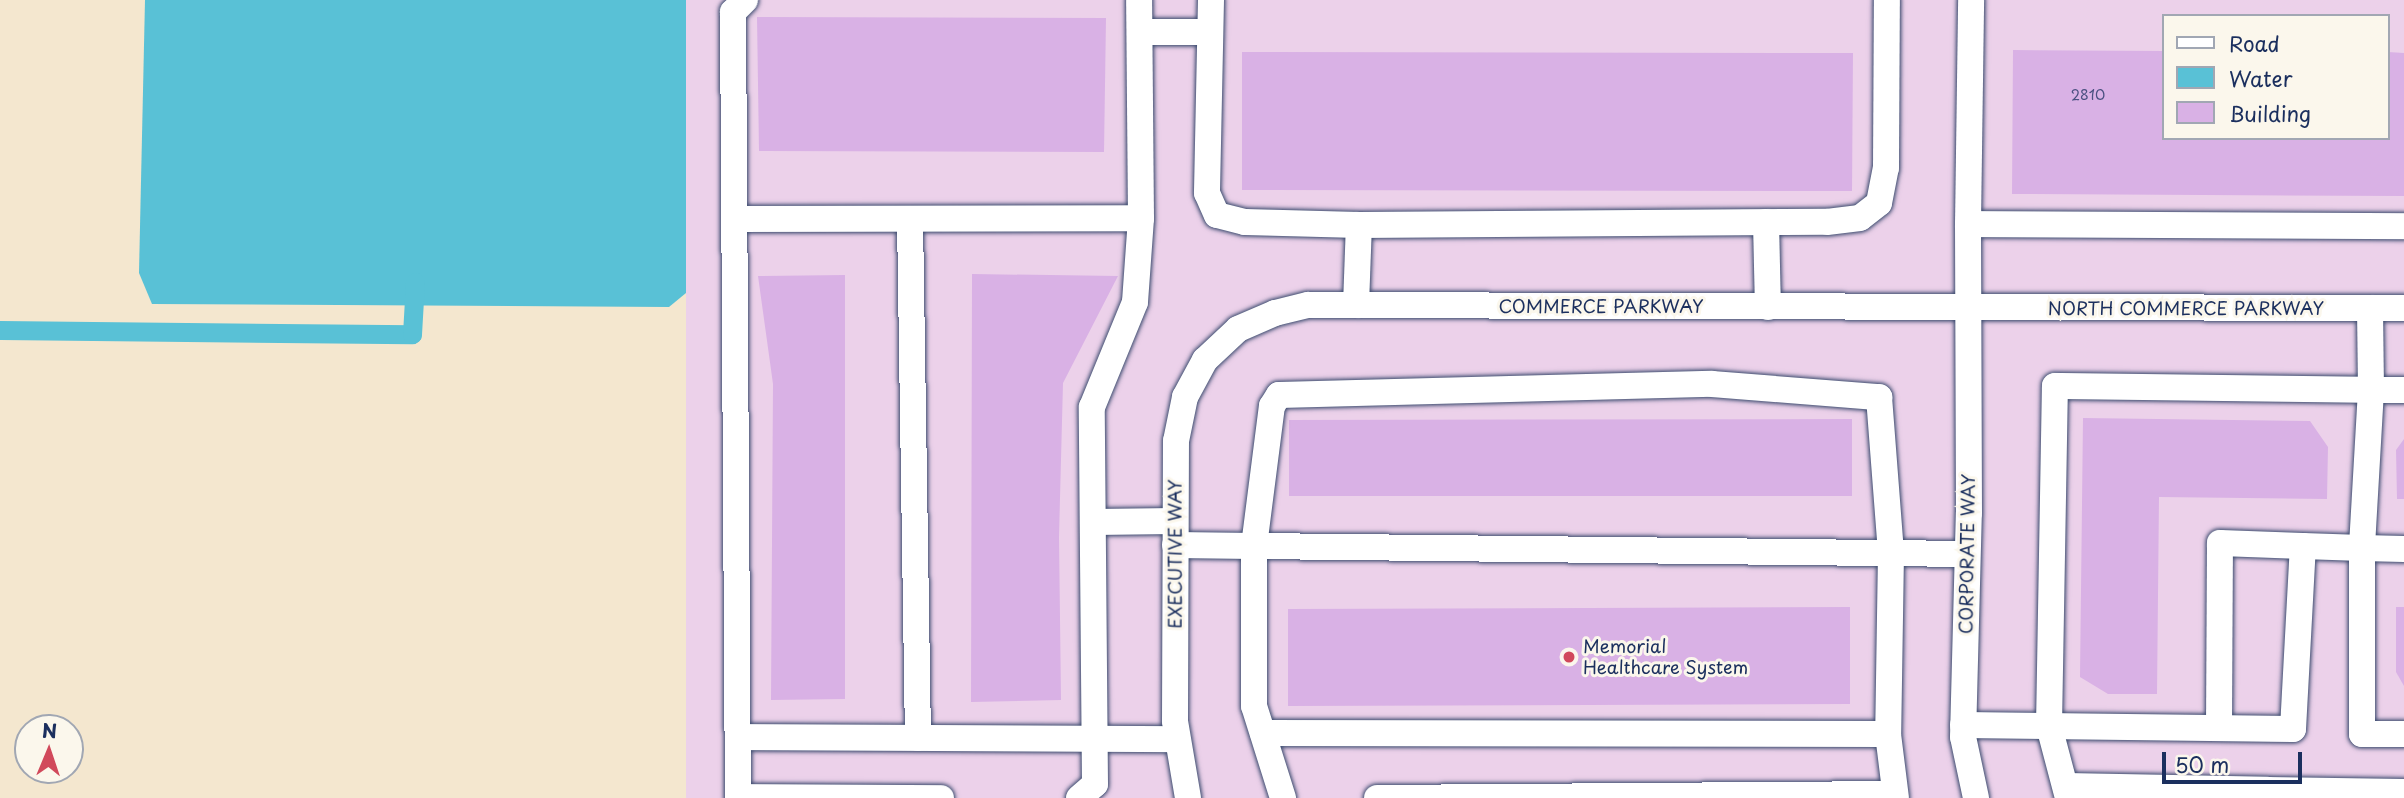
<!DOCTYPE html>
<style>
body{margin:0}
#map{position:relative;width:2404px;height:798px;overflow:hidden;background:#f4e7cf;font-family:"Playpen Sans",sans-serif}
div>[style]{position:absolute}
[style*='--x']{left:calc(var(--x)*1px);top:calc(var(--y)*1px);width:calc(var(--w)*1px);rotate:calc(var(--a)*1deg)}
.built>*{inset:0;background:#ecd1ea}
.water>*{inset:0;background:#59c1d6}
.canal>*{height:19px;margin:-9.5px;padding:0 9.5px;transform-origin:9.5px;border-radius:9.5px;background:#59c1d6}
.building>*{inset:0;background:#d9b1e5}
.roads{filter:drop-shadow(0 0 2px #3c4b6f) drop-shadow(0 0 2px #3c4b6f)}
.minor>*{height:26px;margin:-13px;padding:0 13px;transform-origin:13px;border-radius:13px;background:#fff}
.dots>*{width:19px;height:19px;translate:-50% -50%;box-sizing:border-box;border:4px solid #fbf7ec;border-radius:50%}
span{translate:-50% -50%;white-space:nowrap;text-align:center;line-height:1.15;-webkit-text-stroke:6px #fbf7ec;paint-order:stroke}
.number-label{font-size:14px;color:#4a5080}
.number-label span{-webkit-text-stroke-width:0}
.street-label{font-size:18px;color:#1b2f5e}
.poi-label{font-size:18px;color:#1b2f5e}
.left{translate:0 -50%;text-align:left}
.legend{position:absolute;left:2162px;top:14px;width:228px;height:126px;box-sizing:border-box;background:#fbf7ec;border:2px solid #a1a7b3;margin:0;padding:9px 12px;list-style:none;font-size:21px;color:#1b2f5e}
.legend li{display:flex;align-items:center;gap:14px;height:35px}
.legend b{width:35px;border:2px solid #a1a7b3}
.north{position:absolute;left:14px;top:714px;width:70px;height:70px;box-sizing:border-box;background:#fbf7ec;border:2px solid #a1a7b3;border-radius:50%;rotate:2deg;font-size:19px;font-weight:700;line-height:28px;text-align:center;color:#1b2f5e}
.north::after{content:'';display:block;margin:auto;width:24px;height:32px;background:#d1495b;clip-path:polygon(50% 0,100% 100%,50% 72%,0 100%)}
.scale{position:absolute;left:2162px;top:752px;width:140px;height:32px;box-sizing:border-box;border:4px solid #1b2f5e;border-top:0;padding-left:9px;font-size:21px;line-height:24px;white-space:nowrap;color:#1b2f5e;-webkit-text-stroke:5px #fbf7ec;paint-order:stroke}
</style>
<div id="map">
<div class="built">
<div style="clip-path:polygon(evenodd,686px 0,2404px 0,2404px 798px,686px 798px,686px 0,2164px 16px,2388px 16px,2388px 138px,2164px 138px,2164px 16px)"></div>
</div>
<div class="water">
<div style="clip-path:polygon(145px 0,686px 0,686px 293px,669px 307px,152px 304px,139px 273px)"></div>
</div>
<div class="canal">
<div style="--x:0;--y:330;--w:412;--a:0.6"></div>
<div style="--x:412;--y:334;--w:52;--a:-86.7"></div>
</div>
<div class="building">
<div style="clip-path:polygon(757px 17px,1106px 18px,1104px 152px,759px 151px)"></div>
<div style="clip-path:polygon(2013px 50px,2164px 51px,2164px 138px,2388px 138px,2388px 52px,2404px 53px,2404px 196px,2012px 194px)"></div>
<div style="clip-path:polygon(1242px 52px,1853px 53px,1852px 191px,1242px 190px)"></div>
<div style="clip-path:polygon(972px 274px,1118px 276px,1063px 383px,1059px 537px,1061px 700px,971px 702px)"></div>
<div style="clip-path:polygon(845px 275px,845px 699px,771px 700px,773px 384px,758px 276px)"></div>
<div style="clip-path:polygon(2083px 418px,2310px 421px,2328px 447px,2327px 499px,2159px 497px,2157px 694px,2108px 694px,2080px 677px)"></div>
<div style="clip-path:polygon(1852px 419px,1852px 496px,1289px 496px,1289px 420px)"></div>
<div style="clip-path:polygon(2404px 439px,2404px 499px,2397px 499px,2396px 450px)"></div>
<div style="clip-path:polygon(1850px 607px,1850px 704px,1288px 706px,1288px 609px)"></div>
<div style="clip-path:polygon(2396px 607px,2404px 607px,2404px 686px,2396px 672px)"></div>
</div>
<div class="roads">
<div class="minor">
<div style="--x:745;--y:0;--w:17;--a:135"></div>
<div style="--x:733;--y:12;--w:785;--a:89.64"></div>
<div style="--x:738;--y:797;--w:203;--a:0.3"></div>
<div style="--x:1211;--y:0;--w:193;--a:91.2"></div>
<div style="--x:1207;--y:193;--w:24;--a:66"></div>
<div style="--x:1217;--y:215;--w:29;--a:14"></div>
<div style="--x:1245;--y:222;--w:114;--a:1.5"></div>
<div style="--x:1359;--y:225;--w:468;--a:-0.4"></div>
<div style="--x:1827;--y:222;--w:33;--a:-7"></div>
<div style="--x:1860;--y:218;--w:24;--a:-38"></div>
<div style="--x:1879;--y:203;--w:36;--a:-79"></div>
<div style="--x:1886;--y:168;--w:168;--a:-89.7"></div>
<div style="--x:1140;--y:32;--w:70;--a:0"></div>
<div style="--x:734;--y:219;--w:407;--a:-0.1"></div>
<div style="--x:910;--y:219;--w:519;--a:89.12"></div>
<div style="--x:1766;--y:222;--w:85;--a:88.7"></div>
<div style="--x:1968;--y:224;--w:224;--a:-89.2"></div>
<div style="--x:1356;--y:305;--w:80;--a:-87.9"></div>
<div style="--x:2404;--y:390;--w:33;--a:180"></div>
<div style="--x:2371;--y:390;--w:158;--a:93.3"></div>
<div style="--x:2362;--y:548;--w:42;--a:1.4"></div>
<div style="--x:1094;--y:522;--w:81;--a:-0.7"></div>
<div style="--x:1175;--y:545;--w:79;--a:0.7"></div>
<div style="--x:1254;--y:546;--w:141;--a:-82.7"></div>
<div style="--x:1272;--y:406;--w:13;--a:-58"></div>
<div style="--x:1279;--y:395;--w:433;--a:-1.5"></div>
<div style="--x:1712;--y:384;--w:168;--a:4.5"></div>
<div style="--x:1879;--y:397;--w:156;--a:85.6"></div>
<div style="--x:1891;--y:553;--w:181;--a:90.9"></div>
<div style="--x:1888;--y:734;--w:64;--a:82.9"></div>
<div style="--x:1963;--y:725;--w:330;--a:0.7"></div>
<div style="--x:2293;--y:729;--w:183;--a:-86.9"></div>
<div style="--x:2303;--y:546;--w:59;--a:1.9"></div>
<div style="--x:2362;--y:548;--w:186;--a:90"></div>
<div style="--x:2362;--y:734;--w:42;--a:0"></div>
<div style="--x:2219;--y:728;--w:185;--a:-89.7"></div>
<div style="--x:2220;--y:543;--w:83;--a:2.1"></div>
<div style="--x:1263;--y:733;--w:625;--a:0.09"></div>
<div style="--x:738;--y:737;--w:439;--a:0.3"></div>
<div style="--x:2066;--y:786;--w:201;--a:1.1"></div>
<div style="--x:1079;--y:798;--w:21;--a:-41"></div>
<div style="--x:1095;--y:784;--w:377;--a:-90.5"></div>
<div style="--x:1092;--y:407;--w:113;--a:-67.7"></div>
<div style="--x:1135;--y:302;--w:84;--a:-85.9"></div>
<div style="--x:1141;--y:218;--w:218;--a:-90.5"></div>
<div style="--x:1188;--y:798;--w:78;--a:-99.6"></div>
<div style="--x:1175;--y:721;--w:280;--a:-89.8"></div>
<div style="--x:1176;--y:441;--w:45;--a:-78.4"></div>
<div style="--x:1185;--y:397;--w:42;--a:-61.6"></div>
<div style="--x:1205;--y:360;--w:45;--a:-43.2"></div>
<div style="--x:1238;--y:329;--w:40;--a:-23.4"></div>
<div style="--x:1275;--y:313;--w:34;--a:-14"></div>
<div style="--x:1308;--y:305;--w:1096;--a:0.16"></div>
<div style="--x:1283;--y:798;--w:96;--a:-107.5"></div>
<div style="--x:1254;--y:706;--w:160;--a:-90"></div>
<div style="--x:1254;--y:546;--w:713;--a:0.64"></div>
<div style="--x:1377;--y:798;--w:518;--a:-0.44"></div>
<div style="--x:1976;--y:798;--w:62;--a:-102"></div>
<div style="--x:1963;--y:737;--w:224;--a:-88.5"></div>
<div style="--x:1969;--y:513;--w:289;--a:-90.2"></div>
<div style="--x:1968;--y:224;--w:436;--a:0.3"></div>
<div style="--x:2068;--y:798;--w:74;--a:-104.8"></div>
<div style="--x:2049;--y:726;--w:340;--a:-89"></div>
<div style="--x:2055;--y:386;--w:316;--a:0.7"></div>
<div style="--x:2371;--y:390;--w:82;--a:-90.7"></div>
<div style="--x:2266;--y:798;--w:8;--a:-83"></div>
<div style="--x:2267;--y:790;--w:137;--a:0.8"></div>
</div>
</div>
<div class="dots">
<div style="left:1569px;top:657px;background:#d1495b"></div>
</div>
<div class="number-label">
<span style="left:2088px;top:95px">2810</span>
</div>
<div class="street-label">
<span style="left:1601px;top:306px">COMMERCE PARKWAY</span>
<span style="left:2186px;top:308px">NORTH COMMERCE PARKWAY</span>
<span style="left:1175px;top:554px;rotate:-90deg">EXECUTIVE WAY</span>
<span style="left:1967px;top:554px;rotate:-89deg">CORPORATE WAY</span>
</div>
<div class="poi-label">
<span class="left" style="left:1583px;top:657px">Memorial<br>Healthcare System</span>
</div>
<ul class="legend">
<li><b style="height:9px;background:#fff"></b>Road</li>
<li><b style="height:19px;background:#59c1d6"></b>Water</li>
<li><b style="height:19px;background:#d9b1e5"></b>Building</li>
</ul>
<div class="north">N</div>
<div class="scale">50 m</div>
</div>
